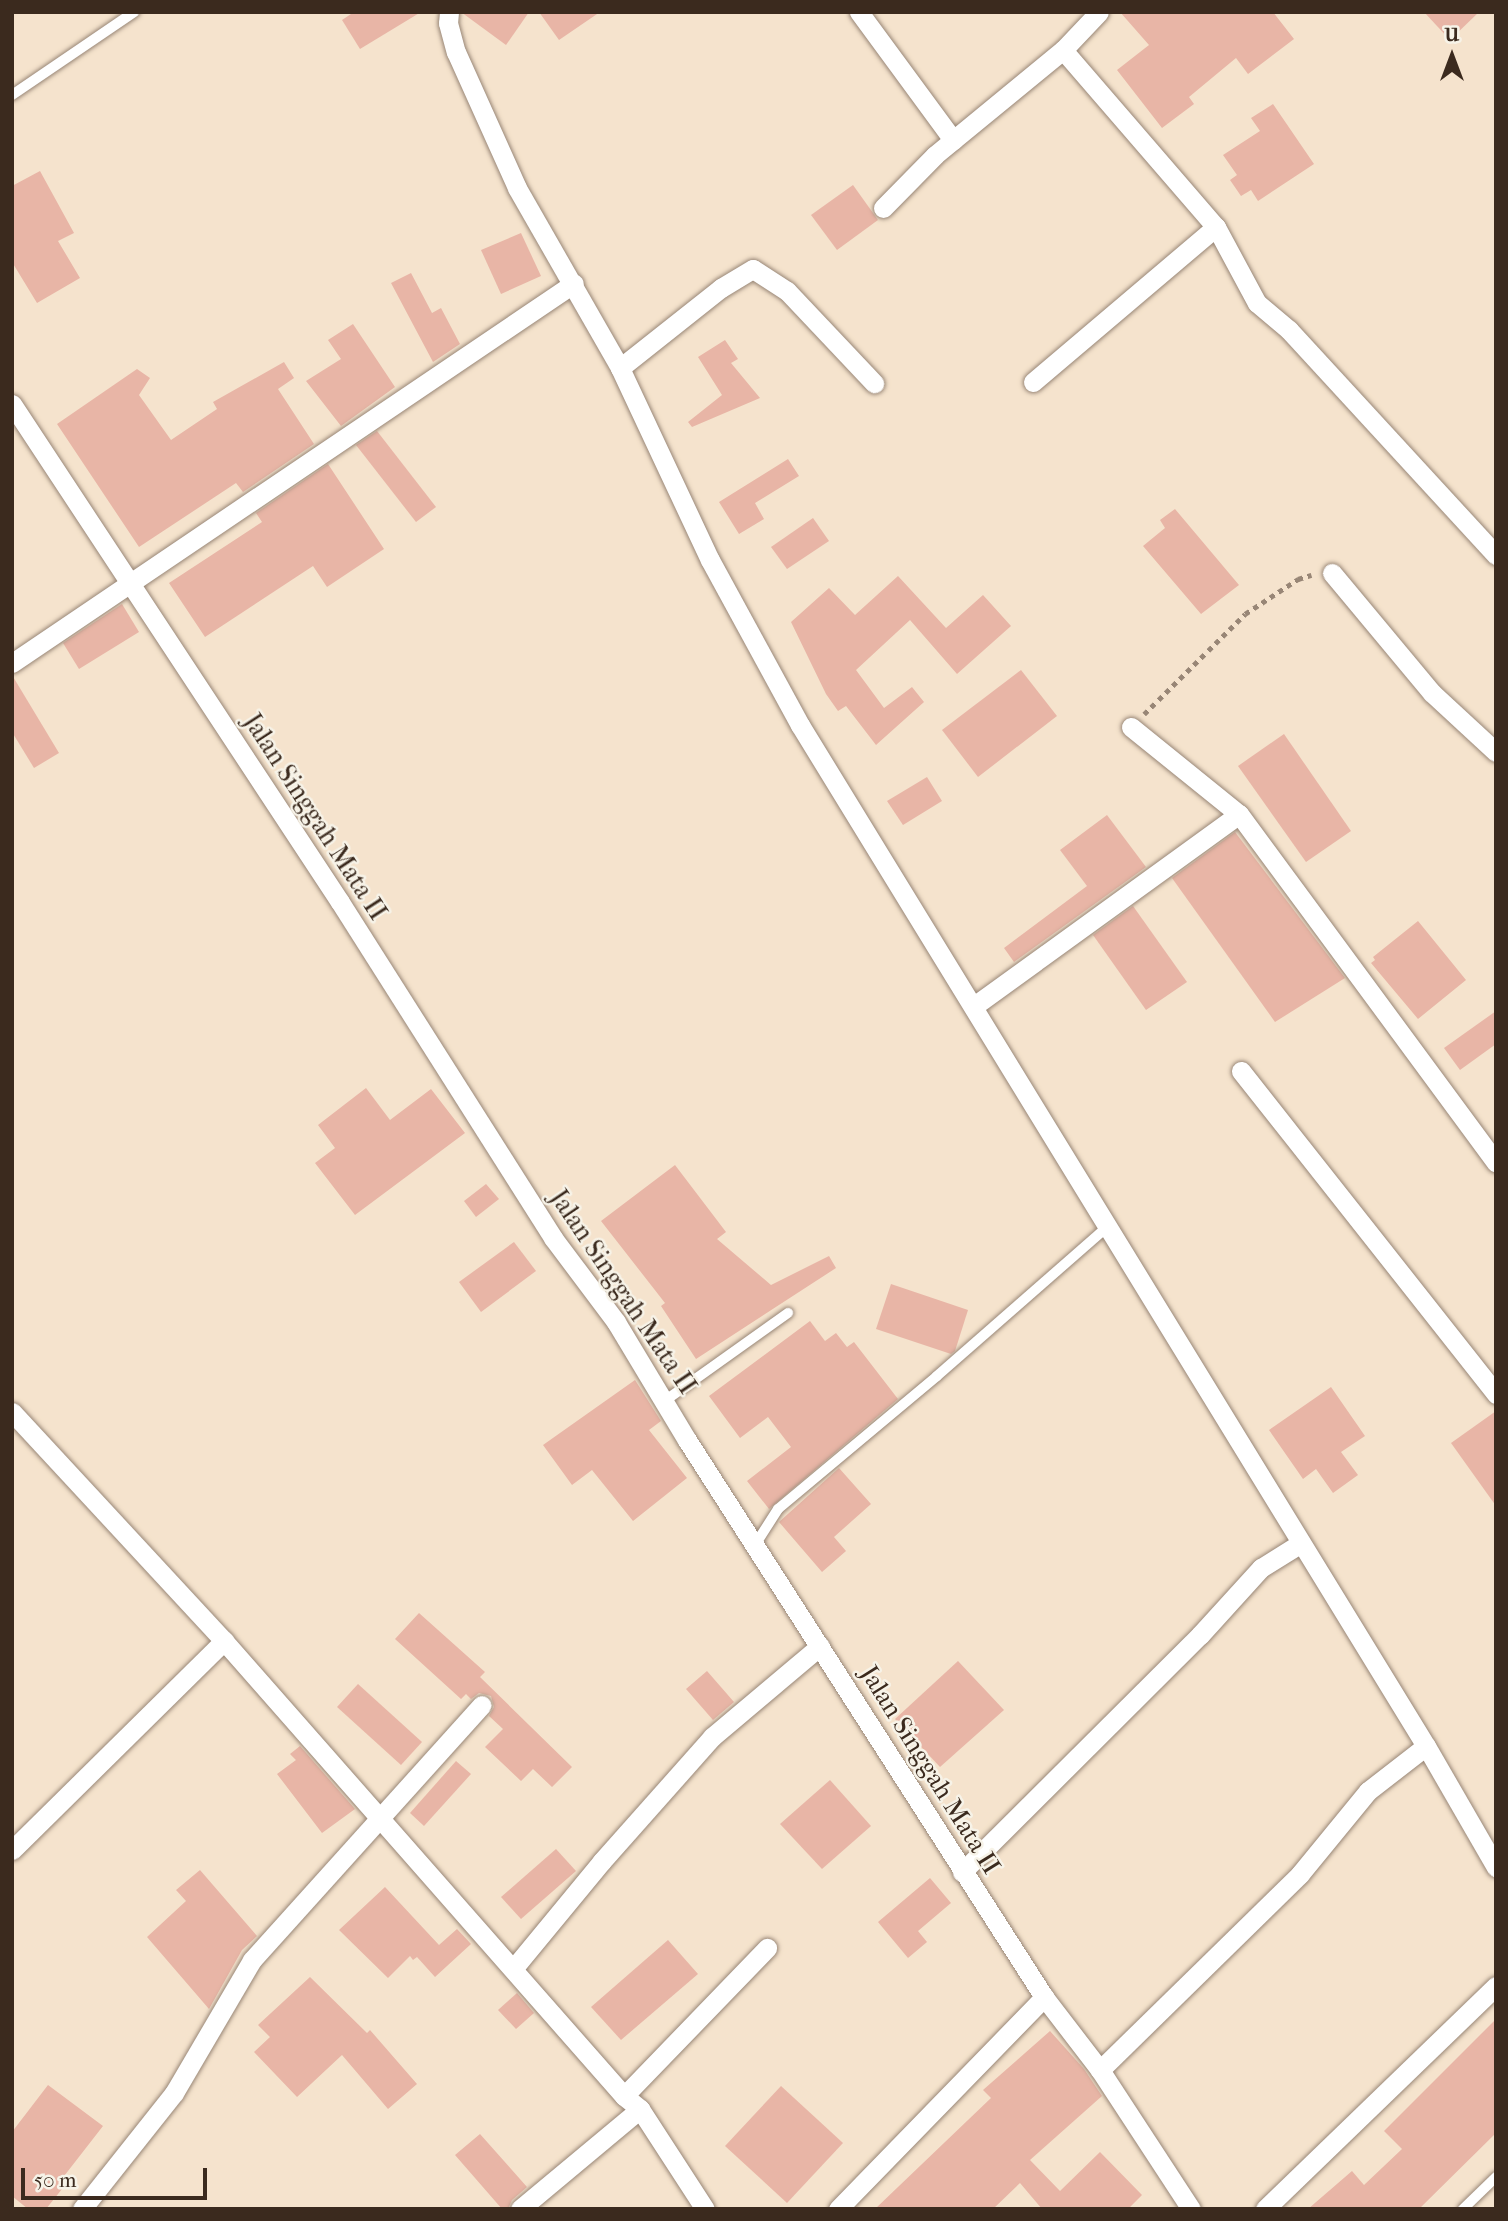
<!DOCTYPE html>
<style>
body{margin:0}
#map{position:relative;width:1508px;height:2221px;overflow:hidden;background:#f5e3cd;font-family:"IM FELL French Canon",serif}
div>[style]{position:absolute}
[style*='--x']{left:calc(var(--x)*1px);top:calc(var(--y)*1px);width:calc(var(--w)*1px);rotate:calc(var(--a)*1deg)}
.building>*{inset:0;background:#e8b5a6}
.path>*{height:4.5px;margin-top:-2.25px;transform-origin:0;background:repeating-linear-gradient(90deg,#988676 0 5px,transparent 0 10px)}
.roads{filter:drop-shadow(0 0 2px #988676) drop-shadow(0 0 2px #988676)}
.lane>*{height:10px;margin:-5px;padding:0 5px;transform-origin:5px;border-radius:5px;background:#fff}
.street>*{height:19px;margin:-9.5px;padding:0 9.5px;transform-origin:9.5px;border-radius:9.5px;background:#fff}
span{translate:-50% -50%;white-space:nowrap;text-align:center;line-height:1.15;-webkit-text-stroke:5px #f7f3e8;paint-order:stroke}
.street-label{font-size:26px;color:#3b2a1e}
.frame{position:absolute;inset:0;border:14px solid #3b2a1e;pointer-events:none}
.north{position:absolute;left:1417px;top:21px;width:70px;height:70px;-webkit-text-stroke:5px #f7f3e8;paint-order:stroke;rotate:0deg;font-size:19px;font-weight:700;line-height:28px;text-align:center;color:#3b2a1e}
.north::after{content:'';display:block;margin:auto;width:24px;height:32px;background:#3b2a1e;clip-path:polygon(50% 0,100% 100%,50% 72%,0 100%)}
.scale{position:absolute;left:21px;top:2168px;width:186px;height:32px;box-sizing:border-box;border:4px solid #3b2a1e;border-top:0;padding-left:9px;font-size:21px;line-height:24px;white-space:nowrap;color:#3b2a1e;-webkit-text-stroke:5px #f7f3e8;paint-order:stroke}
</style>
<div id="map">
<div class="building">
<div style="clip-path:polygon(354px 12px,421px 12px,360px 49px,342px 20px)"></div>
<div style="clip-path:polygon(461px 12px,529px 12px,506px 45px)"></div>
<div style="clip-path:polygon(539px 12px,600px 12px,559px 40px)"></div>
<div style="clip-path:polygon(1120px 12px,1273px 12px,1294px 39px,1248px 74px,1236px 58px,1189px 97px,1194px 104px,1162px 128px,1117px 70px,1149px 45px)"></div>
<div style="clip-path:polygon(1424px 12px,1479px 12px,1450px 40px)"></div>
<div style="clip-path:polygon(1273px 104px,1314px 164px,1258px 201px,1251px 190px,1241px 196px,1230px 180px,1237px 175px,1223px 155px,1260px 131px,1251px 118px)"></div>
<div style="clip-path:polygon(40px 171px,74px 233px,58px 241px,80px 278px,37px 303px,12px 262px,12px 186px)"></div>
<div style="clip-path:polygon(853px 185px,878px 220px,837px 250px,811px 215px)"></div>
<div style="clip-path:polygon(521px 233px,541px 276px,501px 294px,481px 250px)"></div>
<div style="clip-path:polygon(411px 273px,432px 313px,441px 308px,460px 344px,433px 362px,391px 283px)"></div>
<div style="clip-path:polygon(353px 324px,395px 387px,341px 426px,306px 381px,341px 359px,328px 340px)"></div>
<div style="clip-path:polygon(725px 340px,738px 359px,731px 363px,760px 398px,692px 427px,688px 422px,722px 395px,698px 357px)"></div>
<div style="clip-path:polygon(284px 362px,294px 378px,278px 389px,314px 444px,243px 492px,236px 483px,139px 547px,57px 424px,137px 369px,150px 378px,139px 395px,171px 440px,217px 409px,213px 402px)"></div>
<div style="clip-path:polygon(377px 431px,436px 507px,416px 522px,356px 445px)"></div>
<div style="clip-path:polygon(788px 459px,799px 476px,755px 503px,764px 519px,739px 534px,719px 502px)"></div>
<div style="clip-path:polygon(328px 464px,384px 549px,327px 587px,313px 566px,205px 637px,169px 583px,262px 522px,256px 513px)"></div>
<div style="clip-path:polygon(1175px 509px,1239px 585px,1201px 614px,1143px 546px,1165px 528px,1160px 520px)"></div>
<div style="clip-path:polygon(813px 518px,829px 541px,787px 569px,771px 547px)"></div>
<div style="clip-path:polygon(898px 576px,946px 628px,983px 595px,1011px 626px,957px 674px,910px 620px,856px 670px,884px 708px,912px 687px,924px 702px,876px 745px,846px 706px,838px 711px,826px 694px,791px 622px,829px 588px,855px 615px)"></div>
<div style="clip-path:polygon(122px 604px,139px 632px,79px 669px,63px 643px)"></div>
<div style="clip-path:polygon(1021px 670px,1057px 716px,978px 777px,942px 730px)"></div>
<div style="clip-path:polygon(12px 675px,59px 753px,34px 768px,12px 732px)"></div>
<div style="clip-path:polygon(1284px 734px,1351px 831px,1306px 862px,1238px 766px)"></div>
<div style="clip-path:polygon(927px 777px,942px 801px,903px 825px,887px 801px)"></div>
<div style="clip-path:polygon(1107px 815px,1146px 867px,1014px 962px,1004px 948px,1087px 886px,1060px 850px)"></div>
<div style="clip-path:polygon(1235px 832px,1345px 978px,1275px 1022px,1172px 878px)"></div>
<div style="clip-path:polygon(1133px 906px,1187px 982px,1146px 1010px,1093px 935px)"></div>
<div style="clip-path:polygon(1418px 921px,1466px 980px,1418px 1019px,1371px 963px,1375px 960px,1373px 957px)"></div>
<div style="clip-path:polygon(1496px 1011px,1496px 1044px,1460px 1070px,1444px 1048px)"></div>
<div style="clip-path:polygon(366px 1088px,390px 1120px,431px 1089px,465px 1133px,355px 1215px,315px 1163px,335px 1148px,318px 1125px)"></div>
<div style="clip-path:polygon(675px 1165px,726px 1232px,717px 1239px,771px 1285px,829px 1256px,836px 1268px,696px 1359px,661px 1306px,665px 1303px,601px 1221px)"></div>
<div style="clip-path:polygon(486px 1184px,499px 1199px,476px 1217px,464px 1201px)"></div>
<div style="clip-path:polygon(514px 1242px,536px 1271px,481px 1312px,459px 1282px)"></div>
<div style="clip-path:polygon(891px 1284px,968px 1310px,955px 1351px,951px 1354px,876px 1329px)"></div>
<div style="clip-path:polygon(810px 1321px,825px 1341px,836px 1333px,847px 1347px,854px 1342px,898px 1399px,769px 1509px,747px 1481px,791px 1447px,768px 1417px,740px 1438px,709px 1396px)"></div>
<div style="clip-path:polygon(635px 1380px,661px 1421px,649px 1430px,687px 1478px,633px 1521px,592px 1470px,572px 1485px,543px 1445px)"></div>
<div style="clip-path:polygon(1331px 1387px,1365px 1436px,1341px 1452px,1358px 1475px,1333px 1493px,1316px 1469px,1303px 1479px,1269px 1430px)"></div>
<div style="clip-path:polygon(1496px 1411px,1496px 1506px,1451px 1443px)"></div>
<div style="clip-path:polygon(839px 1468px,871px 1504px,834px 1537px,846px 1551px,822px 1572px,779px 1522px)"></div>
<div style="clip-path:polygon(419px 1613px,485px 1672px,480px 1677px,572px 1767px,552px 1787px,533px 1769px,521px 1781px,485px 1747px,503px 1729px,489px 1716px,494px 1707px,491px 1696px,479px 1693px,471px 1699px,466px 1694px,461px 1699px,395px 1639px)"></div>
<div style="clip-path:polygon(958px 1661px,1004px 1710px,940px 1767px,895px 1719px)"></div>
<div style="clip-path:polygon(707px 1671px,734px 1702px,713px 1720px,686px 1689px)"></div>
<div style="clip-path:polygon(358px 1684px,422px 1742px,401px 1765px,337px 1707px)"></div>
<div style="clip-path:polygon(300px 1746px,355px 1809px,322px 1833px,277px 1774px,296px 1760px,290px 1754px)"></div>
<div style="clip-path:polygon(456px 1761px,471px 1774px,424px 1826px,410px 1813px)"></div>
<div style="clip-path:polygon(830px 1780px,871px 1826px,822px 1869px,780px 1824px)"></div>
<div style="clip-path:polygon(556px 1849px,576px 1871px,521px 1919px,501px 1897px)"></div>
<div style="clip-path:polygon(200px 1870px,257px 1936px,242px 1950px,209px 2009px,147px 1937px,186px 1901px,176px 1890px)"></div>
<div style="clip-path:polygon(930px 1878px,951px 1903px,918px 1931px,927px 1942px,908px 1958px,878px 1922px)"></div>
<div style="clip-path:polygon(385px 1887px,439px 1945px,457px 1929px,471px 1944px,435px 1977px,417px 1957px,413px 1960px,410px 1956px,388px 1978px,339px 1930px)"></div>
<div style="clip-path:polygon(668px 1940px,698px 1974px,621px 2040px,591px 2007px)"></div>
<div style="clip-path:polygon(310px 1977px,367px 2033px,370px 2030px,417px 2084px,388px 2109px,342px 2055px,297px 2097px,254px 2052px,270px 2037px,258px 2025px)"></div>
<div style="clip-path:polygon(517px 1993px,534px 2013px,516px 2029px,498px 2010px)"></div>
<div style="clip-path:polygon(1496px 2019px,1496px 2133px,1419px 2209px,1308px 2209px,1352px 2171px,1364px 2185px,1402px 2149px,1384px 2131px)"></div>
<div style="clip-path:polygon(1050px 2031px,1084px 2069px,1102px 2096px,1030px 2160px,1060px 2191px,1100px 2152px,1142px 2195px,1128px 2209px,1042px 2209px,1020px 2183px,993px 2209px,875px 2209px,991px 2098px,983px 2090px)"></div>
<div style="clip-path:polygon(48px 2085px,103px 2126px,61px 2180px,66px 2184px,46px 2209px,28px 2209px,12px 2196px,12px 2132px)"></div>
<div style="clip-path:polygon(781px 2086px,843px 2143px,787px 2203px,725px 2146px)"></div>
<div style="clip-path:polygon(480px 2134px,527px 2187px,512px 2200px,508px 2209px,502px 2209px,455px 2155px)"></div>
</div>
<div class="path">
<div style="--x:1144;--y:714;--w:142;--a:-44.7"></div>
<div style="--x:1245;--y:614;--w:64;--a:-33.4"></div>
<div style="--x:1298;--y:579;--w:14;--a:-17"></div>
</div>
<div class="roads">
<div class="lane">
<div style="--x:12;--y:95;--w:148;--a:-34.2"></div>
<div style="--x:666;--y:1400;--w:150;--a:-35.5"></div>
<div style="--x:755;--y:1545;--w:43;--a:-57.4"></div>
<div style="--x:778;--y:1509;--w:207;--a:-39.9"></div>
<div style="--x:937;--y:1376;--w:226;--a:-41.2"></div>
<div style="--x:1463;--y:2209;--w:46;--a:-44.1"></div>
</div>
<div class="street">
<div style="--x:449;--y:12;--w:11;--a:95"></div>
<div style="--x:448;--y:23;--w:30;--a:75"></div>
<div style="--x:456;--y:52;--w:149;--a:65.8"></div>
<div style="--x:517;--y:188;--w:207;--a:60.2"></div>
<div style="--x:620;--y:368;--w:212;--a:64.9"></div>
<div style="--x:710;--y:560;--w:188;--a:61.4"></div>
<div style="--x:800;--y:725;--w:1198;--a:58.49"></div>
<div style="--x:1426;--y:1746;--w:140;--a:60"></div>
<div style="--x:859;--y:12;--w:159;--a:53.7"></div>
<div style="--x:1063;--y:50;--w:234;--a:49.2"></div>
<div style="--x:1216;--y:227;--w:86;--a:61.7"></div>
<div style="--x:1257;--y:303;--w:42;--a:40.2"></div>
<div style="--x:1289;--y:330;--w:306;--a:47.4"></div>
<div style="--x:883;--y:208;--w:74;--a:-45.5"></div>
<div style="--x:935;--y:155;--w:166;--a:-39.4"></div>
<div style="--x:1063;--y:50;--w:52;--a:-46.5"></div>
<div style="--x:620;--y:368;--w:129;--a:-38.4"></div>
<div style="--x:721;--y:288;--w:37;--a:-31"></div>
<div style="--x:753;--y:269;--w:40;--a:32.9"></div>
<div style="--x:787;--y:291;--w:127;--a:46.6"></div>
<div style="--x:1033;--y:382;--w:240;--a:-40.3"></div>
<div style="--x:12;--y:404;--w:596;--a:56.63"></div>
<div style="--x:340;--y:902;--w:398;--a:57.6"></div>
<div style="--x:553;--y:1238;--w:105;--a:53.1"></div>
<div style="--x:616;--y:1322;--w:138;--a:59"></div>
<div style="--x:687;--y:1440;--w:662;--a:57.34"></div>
<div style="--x:1044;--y:1997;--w:92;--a:52.5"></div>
<div style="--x:1100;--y:2070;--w:166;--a:56.8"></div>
<div style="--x:1332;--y:573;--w:156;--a:50.2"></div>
<div style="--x:1432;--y:693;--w:87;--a:42.7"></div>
<div style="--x:12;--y:663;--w:678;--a:-34.06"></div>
<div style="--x:1131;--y:727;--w:139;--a:38.9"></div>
<div style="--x:1239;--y:814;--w:433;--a:53.6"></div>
<div style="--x:974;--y:1006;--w:327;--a:-35.9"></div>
<div style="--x:1241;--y:1071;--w:412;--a:51.7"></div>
<div style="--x:12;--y:1412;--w:312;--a:47.2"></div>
<div style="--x:224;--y:1641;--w:606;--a:48.68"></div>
<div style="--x:624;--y:2096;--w:21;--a:39"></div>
<div style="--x:640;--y:2109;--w:119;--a:57"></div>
<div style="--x:12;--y:1850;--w:298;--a:-44.6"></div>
<div style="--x:962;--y:1872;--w:336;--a:-44.9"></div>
<div style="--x:1200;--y:1635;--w:91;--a:-47.7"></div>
<div style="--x:1261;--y:1568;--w:47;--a:-32"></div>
<div style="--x:513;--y:1969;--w:140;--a:-50.5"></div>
<div style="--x:602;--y:1861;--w:166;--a:-48.4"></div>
<div style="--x:712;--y:1737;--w:141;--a:-40.1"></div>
<div style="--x:1100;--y:2070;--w:280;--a:-44.4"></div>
<div style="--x:1300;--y:1874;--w:107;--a:-50.7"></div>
<div style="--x:1368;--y:1791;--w:73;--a:-37.8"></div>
<div style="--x:624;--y:2096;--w:206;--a:-46"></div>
<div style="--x:82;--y:2209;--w:148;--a:-51.6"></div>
<div style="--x:174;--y:2093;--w:154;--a:-59.6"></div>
<div style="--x:252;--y:1960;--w:343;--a:-48"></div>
<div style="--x:520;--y:2209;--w:156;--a:-39.8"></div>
<div style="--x:838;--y:2209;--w:296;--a:-45.8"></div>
<div style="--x:1265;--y:2209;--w:321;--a:-44"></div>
</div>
</div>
<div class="street-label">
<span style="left:315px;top:817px;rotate:57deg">Jalan Singgah Mata II</span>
<span style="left:623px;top:1292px;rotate:56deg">Jalan Singgah Mata II</span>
<span style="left:930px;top:1770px;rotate:58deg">Jalan Singgah Mata II</span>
</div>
<div class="frame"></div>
<div class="north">U</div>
<div class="scale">50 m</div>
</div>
